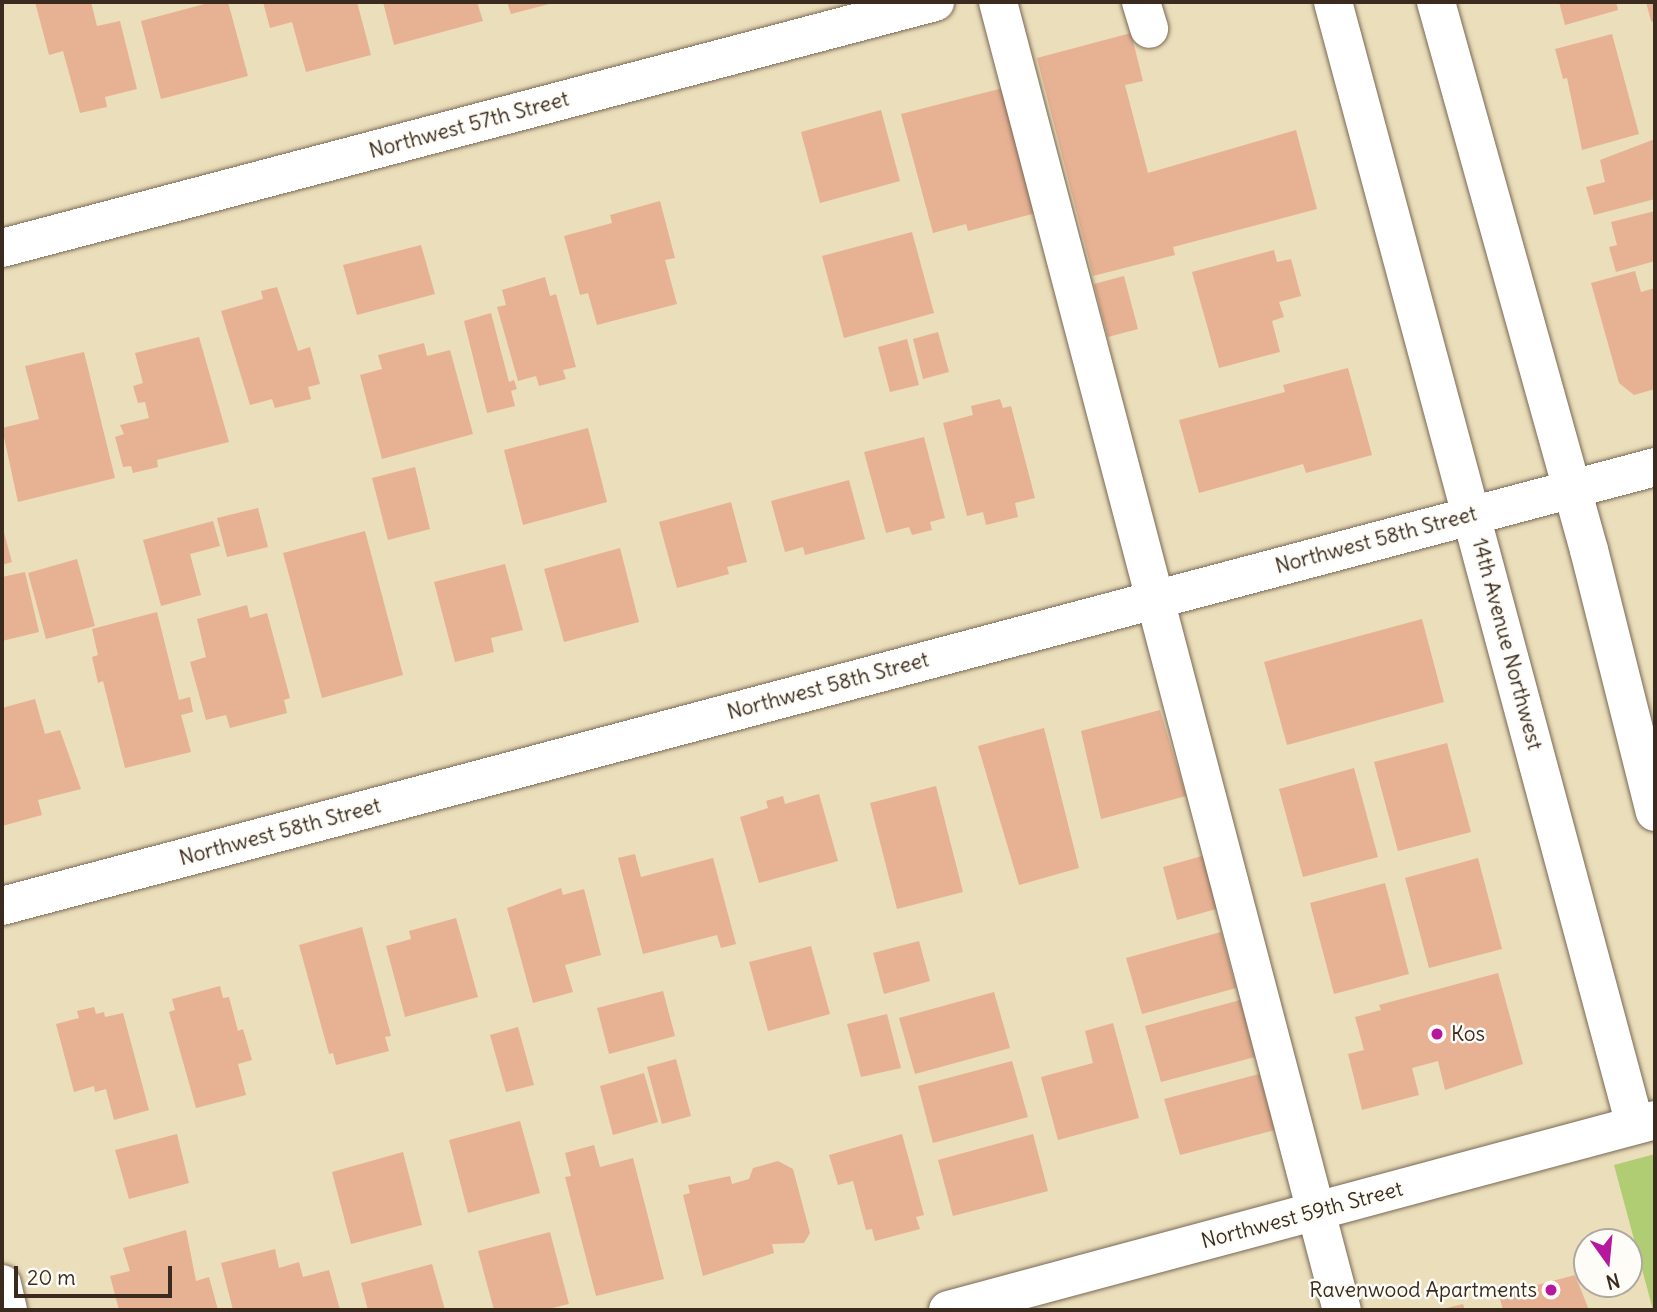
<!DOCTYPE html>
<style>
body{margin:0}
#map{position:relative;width:1657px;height:1312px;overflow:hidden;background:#ebdebb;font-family:Delius,sans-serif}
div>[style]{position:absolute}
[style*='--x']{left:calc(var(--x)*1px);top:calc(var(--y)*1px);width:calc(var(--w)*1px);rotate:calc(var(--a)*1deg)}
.green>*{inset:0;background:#b0cd74}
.building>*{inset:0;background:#e7b193}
.roads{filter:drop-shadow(0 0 2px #796955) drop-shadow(0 0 2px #796955)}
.minor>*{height:38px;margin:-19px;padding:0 19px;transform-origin:19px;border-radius:19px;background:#fff}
.dots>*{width:19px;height:19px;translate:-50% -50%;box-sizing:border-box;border:4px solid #fdfcf7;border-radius:50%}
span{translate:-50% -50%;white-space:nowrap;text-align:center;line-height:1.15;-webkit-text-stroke:5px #fdfcf7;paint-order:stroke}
.street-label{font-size:21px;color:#3b2a1e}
.poi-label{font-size:21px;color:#3b2a1e}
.left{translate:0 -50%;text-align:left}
.right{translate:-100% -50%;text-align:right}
.frame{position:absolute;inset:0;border:4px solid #3b2a1e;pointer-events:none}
.north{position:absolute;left:1573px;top:1228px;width:70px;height:70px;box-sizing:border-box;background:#fdfcf7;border:2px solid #afa8a0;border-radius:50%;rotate:165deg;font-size:19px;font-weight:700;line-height:28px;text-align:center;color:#3b2a1e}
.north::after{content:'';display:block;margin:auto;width:24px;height:32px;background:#b5179e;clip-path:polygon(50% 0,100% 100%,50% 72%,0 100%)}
.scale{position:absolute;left:14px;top:1266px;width:158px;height:32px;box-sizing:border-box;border:4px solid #3b2a1e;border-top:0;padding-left:9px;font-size:21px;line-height:24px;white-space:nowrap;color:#3b2a1e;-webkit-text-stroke:5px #fdfcf7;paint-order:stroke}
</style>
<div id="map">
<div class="green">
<div style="clip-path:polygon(1655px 1154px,1655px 1310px,1653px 1310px,1614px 1165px)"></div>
</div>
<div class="building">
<div style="clip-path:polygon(35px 2px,91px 2px,97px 26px,120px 21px,137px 89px,105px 97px,107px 107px,80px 113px,63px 51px,49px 55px)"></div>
<div style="clip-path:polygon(212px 2px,228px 2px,248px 76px,161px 99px,141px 21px)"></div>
<div style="clip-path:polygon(263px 2px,357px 2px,371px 55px,306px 72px,292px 22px,270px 28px)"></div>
<div style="clip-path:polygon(383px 2px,477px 2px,483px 21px,394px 45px)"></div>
<div style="clip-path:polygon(507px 2px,553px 2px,553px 3px,511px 14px)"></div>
<div style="clip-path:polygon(1559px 2px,1616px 2px,1618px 10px,1565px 25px)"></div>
<div style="clip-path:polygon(1646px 2px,1655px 2px,1655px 23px,1651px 21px)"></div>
<div style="clip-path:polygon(1131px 33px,1143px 81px,1125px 85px,1148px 173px,1296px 130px,1317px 209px,1173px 247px,1175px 255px,1093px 276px,1037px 58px)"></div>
<div style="clip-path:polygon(1612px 34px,1639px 134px,1582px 150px,1567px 78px,1563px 79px,1555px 49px)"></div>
<div style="clip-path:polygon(1007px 87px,1040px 212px,968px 231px,966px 224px,933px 233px,901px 114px)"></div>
<div style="clip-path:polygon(881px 110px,900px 181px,820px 203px,801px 132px)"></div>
<div style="clip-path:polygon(1655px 139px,1655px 199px,1594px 215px,1586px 187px,1605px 182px,1600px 160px)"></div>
<div style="clip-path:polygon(660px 201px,675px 258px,665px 260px,677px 304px,597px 325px,588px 293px,580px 295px,564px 236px,612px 223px,610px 215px)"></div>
<div style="clip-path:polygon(1655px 211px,1655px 261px,1616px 272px,1609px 247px,1617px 245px,1611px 222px)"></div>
<div style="clip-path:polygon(912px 232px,934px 313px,844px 338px,822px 256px)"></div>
<div style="clip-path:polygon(421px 245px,435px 294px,357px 315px,343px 265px)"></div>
<div style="clip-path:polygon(1274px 250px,1277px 262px,1291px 259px,1301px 296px,1279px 302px,1284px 317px,1272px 321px,1280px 352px,1219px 368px,1192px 272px)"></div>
<div style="clip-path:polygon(1635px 271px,1641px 292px,1655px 288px,1655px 389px,1634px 395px,1619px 383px,1591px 283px)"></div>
<div style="clip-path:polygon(1124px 276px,1138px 329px,1108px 337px,1094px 284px)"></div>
<div style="clip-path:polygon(545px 277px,550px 296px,556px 294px,576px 367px,563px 370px,566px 379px,539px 386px,536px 376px,518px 381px,497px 307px,506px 305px,502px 290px)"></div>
<div style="clip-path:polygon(277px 287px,298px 351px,310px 347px,320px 384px,308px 387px,311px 399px,275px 408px,272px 399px,250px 405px,221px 311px,263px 299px,261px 291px)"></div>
<div style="clip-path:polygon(491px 313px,509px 382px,514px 380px,517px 389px,511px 391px,515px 406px,487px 413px,464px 321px)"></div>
<div style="clip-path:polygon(938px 332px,949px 372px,923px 379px,913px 339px)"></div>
<div style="clip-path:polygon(199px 337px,229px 442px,157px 460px,158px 467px,133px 473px,131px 466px,123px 467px,115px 437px,124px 434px,120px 425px,149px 418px,145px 402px,138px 403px,133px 386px,143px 383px,135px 353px)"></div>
<div style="clip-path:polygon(907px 339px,919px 385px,890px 392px,878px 347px)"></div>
<div style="clip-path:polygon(424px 343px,427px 356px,450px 350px,473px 434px,382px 459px,360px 375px,382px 369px,378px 355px)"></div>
<div style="clip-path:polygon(84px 352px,115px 478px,18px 502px,2px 428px,39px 419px,25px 366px)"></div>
<div style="clip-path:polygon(1348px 368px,1372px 455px,1306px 473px,1303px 464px,1199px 493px,1179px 420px,1285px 392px,1283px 385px)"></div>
<div style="clip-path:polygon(1000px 399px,1003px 408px,1011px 406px,1035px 498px,1015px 503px,1018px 517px,986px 525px,983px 512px,967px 516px,943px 423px,973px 415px,971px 406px)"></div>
<div style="clip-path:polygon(588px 428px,607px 502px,523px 525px,504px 450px)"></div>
<div style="clip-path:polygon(924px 437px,945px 518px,930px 522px,932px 530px,912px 535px,909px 527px,886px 533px,864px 452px)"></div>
<div style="clip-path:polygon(415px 467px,430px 529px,388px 540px,372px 478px)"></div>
<div style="clip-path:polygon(849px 480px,865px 539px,805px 555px,803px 547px,785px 552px,771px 501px)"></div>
<div style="clip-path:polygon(731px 502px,747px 562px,727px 567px,729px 574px,677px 588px,659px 522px)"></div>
<div style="clip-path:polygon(258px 508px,268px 547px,227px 557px,217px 518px)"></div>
<div style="clip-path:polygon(213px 521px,220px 546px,190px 554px,201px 595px,161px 606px,143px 540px)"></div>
<div style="clip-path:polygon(2px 525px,12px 562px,2px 565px)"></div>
<div style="clip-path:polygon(365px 531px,403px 675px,322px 698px,283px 553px)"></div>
<div style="clip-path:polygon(620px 548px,639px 622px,564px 642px,544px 569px)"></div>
<div style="clip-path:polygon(77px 559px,95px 626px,46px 639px,28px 573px)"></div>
<div style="clip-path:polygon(505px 564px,523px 630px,491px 638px,494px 652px,455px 662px,434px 582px)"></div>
<div style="clip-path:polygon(25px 572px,39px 632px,2px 641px,2px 577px)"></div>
<div style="clip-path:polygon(247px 605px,250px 618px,267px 613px,290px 698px,284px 700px,287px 713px,230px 728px,226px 715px,206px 720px,190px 662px,206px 657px,197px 619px)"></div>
<div style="clip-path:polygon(157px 612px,179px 700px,190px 697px,193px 712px,181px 715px,191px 752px,125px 768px,103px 681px,98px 683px,92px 657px,98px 655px,92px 629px)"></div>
<div style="clip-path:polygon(1422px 619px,1444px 702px,1287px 745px,1264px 662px)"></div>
<div style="clip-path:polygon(35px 699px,45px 734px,60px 730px,81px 789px,38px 800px,42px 815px,2px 826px,2px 708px)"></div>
<div style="clip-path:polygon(1160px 710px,1186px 796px,1101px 819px,1081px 731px)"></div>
<div style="clip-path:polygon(1044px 728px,1079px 868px,1019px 885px,978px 746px)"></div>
<div style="clip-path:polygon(1447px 743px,1471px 832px,1398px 851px,1374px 762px)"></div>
<div style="clip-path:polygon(1354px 768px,1378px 857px,1303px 877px,1279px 789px)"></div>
<div style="clip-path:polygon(936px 786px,963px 892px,897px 909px,870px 803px)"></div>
<div style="clip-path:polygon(819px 794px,838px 861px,759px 883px,740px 817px,768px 808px,766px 801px,783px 796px,785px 804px)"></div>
<div style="clip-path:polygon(1213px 853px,1227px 906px,1177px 920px,1163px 867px)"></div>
<div style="clip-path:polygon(635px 854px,641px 877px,713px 858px,736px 944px,721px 948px,717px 935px,643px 954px,618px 858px)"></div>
<div style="clip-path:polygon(1478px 858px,1502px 949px,1429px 968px,1405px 878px)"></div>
<div style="clip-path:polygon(1385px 883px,1409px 974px,1334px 994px,1310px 903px)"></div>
<div style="clip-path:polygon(561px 888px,563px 895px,584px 889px,601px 955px,565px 965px,573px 992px,533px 1003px,507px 908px)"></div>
<div style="clip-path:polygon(456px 918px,478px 997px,405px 1017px,386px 946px,411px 939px,409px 931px)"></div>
<div style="clip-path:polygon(362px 927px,391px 1036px,385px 1037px,389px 1051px,336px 1065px,333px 1053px,329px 1054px,299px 945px)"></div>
<div style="clip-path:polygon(1221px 932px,1236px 988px,1142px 1014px,1126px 958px)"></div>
<div style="clip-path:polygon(919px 941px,930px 981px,884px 994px,873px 953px)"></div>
<div style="clip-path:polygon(811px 946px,830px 1014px,768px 1031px,749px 962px)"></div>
<div style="clip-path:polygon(1498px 973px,1523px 1064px,1445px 1090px,1438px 1061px,1412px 1068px,1419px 1095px,1362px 1110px,1348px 1054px,1364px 1050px,1355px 1017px,1381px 1010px,1379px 1005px)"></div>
<div style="clip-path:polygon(220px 986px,223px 998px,229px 997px,238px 1031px,243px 1029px,252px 1060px,238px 1064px,246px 1095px,196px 1108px,169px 1012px,175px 1010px,172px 999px)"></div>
<div style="clip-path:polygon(663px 991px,675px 1036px,609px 1054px,597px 1008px)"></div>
<div style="clip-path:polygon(994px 992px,1010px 1048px,915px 1074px,899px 1018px)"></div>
<div style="clip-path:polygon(1240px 1000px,1255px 1057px,1161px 1082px,1145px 1026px)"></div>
<div style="clip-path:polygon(94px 1007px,96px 1014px,104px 1012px,105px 1017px,123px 1013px,149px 1110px,114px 1120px,106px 1089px,95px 1092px,94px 1086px,74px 1092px,56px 1024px,79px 1018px,77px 1011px)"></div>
<div style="clip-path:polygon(887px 1014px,901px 1068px,861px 1077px,847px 1024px)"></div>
<div style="clip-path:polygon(1113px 1023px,1139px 1118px,1058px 1140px,1041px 1077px,1093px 1063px,1085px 1031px)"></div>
<div style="clip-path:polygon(518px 1027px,534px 1085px,506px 1092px,490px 1035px)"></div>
<div style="clip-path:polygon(676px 1059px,691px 1116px,662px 1124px,647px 1067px)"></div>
<div style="clip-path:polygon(1012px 1061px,1028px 1117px,933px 1143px,918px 1086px)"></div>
<div style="clip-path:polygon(644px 1073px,658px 1122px,613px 1135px,600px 1086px)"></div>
<div style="clip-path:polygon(1259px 1074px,1275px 1130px,1180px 1155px,1164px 1099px)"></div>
<div style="clip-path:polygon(520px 1121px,540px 1193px,468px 1213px,449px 1140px)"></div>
<div style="clip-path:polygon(177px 1134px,189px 1183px,129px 1199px,115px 1150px)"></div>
<div style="clip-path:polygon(902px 1134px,924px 1215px,916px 1217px,920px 1229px,875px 1241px,872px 1229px,866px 1230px,853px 1181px,838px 1185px,829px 1155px)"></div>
<div style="clip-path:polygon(1033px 1134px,1048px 1191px,953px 1216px,938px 1160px)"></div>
<div style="clip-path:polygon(594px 1145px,600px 1167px,633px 1158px,664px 1279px,596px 1296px,565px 1177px,571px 1176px,565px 1153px)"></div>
<div style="clip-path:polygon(403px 1152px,422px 1225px,351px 1244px,332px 1172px)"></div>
<div style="clip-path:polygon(778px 1161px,793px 1169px,810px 1233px,804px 1243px,772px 1244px,774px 1253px,703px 1276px,683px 1195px,690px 1193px,688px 1185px,730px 1176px,732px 1184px,749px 1179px,753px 1168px)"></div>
<div style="clip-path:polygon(186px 1230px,196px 1281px,209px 1277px,218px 1310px,119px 1310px,110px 1276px,130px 1271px,123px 1248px)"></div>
<div style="clip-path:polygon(550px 1232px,569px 1304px,544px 1310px,494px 1310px,478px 1251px)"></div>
<div style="clip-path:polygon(275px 1249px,279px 1268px,299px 1262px,303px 1277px,329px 1270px,340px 1310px,233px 1310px,221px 1263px)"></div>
<div style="clip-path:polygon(432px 1264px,445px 1310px,368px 1310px,361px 1283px)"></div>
<div style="clip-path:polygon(1575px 1275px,1589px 1310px,1503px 1310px,1499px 1295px)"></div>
<div style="clip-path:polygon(1463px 1304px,1465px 1310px,1443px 1310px,1443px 1309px)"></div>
</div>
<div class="roads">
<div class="minor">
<div style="--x:998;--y:2;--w:1352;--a:75.27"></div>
<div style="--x:1141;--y:2;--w:28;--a:73"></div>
<div style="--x:1333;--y:2;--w:1163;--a:74.95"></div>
<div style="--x:1436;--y:2;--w:569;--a:74.4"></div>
<div style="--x:1589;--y:550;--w:270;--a:75.9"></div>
<div style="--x:2;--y:248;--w:965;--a:-14.77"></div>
<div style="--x:2;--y:906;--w:1710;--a:-14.87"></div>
<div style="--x:2;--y:1284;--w:27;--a:77"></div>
<div style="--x:948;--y:1310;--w:732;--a:-15.04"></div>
</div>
</div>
<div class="dots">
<div style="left:1437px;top:1034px;background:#b5179e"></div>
<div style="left:1551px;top:1290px;background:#b5179e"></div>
</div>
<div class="street-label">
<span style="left:469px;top:125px;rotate:-15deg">Northwest 57th Street</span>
<span style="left:1376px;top:540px;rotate:-15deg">Northwest 58th Street</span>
<span style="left:1507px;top:644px;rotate:75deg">14th Avenue Northwest</span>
<span style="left:828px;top:686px;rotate:-15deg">Northwest 58th Street</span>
<span style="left:280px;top:832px;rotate:-15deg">Northwest 58th Street</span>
<span style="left:1302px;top:1215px;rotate:-15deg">Northwest 59th Street</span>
</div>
<div class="poi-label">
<span class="left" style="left:1451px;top:1034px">Kos</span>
<span class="right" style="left:1537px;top:1290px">Ravenwood Apartments</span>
</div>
<div class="frame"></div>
<div class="north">N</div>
<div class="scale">20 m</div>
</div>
